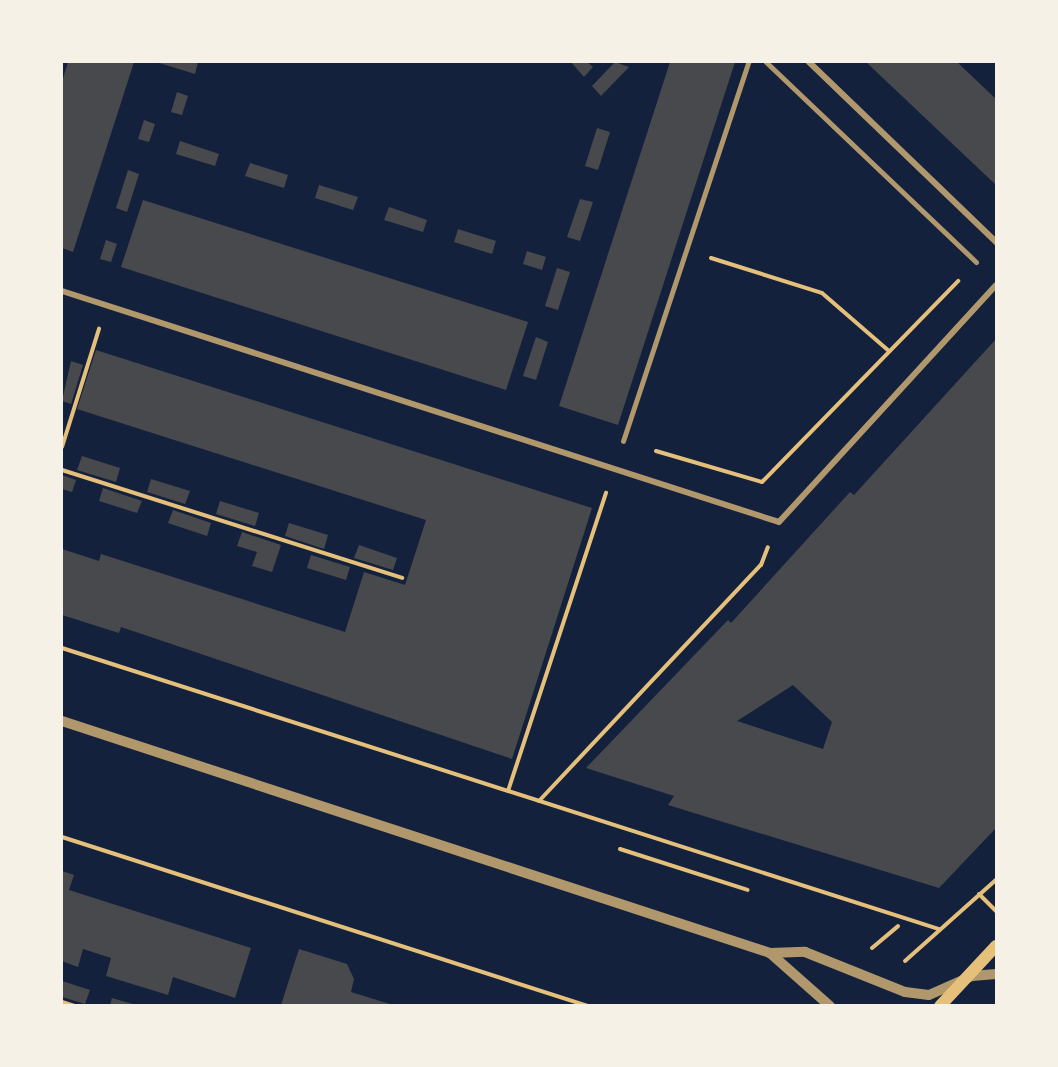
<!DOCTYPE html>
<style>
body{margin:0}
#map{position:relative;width:1058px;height:1067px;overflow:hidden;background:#14213d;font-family:Rubik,sans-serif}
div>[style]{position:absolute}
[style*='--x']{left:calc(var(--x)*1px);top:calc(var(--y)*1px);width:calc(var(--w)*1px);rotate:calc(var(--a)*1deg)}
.building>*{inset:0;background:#48494c}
.path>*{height:4px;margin:-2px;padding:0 2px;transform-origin:2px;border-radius:2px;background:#e5c07b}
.pedestrian>*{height:5px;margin:-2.5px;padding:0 2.5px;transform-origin:2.5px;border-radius:2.5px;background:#b1986c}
.minor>*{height:6px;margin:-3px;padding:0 3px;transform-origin:3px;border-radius:3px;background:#b1986c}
.tertiary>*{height:10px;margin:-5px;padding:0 5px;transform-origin:5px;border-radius:5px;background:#b1986c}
.secondary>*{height:12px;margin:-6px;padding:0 6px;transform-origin:6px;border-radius:6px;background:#e5c07b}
span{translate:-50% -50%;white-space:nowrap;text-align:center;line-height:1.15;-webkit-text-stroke:4.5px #f6f1e7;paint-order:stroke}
.frame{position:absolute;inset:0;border:63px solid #f6f1e7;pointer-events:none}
</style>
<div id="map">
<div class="building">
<div style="clip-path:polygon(68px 62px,134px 62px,73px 252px,62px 248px,62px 82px)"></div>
<div style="clip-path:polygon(156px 62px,198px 62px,195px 74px)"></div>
<div style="clip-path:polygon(571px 62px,587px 62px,593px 67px,584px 77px)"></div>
<div style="clip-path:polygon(615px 62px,629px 67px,601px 96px,592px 86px)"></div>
<div style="clip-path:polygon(670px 62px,735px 62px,618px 425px,559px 406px)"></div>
<div style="clip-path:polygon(866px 62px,957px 62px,996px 99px,996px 185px)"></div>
<div style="clip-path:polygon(177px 92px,188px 96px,182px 115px,171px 112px)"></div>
<div style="clip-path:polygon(144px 120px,155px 124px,149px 142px,138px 139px)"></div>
<div style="clip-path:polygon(597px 128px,610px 132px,598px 170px,585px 166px)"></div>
<div style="clip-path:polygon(180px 141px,219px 154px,215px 166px,176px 154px)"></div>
<div style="clip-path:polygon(250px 163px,288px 175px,284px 188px,245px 176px)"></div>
<div style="clip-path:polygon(128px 170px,139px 174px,127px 212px,116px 208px)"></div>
<div style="clip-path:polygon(319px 185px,358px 197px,353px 210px,315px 198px)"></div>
<div style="clip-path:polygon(580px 199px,593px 202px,580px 241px,567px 237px)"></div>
<div style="clip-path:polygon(143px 200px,528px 322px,506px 390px,121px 267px)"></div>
<div style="clip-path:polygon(389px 207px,427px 220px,423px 232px,384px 220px)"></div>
<div style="clip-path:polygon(458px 229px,496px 241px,492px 254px,454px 242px)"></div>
<div style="clip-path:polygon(106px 240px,117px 244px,111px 262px,100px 259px)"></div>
<div style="clip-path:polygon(527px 251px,546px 257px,542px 270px,523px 264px)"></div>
<div style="clip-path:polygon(557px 268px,570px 272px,558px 310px,545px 306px)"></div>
<div style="clip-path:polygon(536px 337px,548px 342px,536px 380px,523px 376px)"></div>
<div style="clip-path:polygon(evenodd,996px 339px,996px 828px,939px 888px,668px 805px,674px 796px,586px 768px,728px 620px,731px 623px,850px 492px,854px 495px,996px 339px,793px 685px,832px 722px,823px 749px,737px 721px,793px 685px)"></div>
<div style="clip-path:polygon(96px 350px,592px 508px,512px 759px,121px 627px,119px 633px,62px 615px,62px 549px,99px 561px,101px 554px,345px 632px,364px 572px,405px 585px,426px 520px,77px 409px)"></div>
<div style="clip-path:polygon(71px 361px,83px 365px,71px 404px,62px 401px)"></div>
<div style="clip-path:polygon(82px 456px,120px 468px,116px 482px,77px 470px)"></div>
<div style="clip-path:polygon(62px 475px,76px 480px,72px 492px,62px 489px)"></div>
<div style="clip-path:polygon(151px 479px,190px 491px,185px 504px,147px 492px)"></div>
<div style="clip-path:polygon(103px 488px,142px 501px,137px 513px,99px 501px)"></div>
<div style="clip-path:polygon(220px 501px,259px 513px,255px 526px,216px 514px)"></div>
<div style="clip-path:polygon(173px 510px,211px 523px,207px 536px,168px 523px)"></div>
<div style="clip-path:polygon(289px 523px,328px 535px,324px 549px,285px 536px)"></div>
<div style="clip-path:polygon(242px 532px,281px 545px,272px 572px,252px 566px,257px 552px,237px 546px)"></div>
<div style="clip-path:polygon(359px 545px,397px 558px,393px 570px,354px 558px)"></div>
<div style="clip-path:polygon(311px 555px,350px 567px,346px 580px,307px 568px)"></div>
<div style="clip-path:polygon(62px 871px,74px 875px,69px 890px,251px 948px,235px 998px,173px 977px,168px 995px,106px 976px,111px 958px,83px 949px,78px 967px,62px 961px)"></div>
<div style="clip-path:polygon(299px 949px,347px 964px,354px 979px,351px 992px,393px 1005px,281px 1005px)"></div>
<div style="clip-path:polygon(62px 981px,90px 990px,85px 1004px,62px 997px)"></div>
<div style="clip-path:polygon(112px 998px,136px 1005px,110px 1005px)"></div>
</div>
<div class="path">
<div style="--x:711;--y:258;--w:116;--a:17.5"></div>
<div style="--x:822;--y:293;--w:89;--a:40.9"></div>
<div style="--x:62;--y:447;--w:124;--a:-72.6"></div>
<div style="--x:656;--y:451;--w:110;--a:16.3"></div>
<div style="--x:762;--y:482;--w:281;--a:-45.7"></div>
<div style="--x:62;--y:470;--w:357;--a:17.6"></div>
<div style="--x:62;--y:648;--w:921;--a:17.77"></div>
<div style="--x:508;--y:791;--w:314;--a:-71.8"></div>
<div style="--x:539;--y:801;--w:324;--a:-46.8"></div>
<div style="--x:761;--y:565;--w:19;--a:-69"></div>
<div style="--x:62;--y:837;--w:552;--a:17.81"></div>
<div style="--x:620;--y:849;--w:134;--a:17.8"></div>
<div style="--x:979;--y:894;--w:24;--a:45"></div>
<div style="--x:872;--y:948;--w:34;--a:-40"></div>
<div style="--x:905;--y:961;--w:122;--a:-41.7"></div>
<div style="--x:62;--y:1002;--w:13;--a:18"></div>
</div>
<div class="pedestrian">
<div style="--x:766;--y:62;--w:290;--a:43.6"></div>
<div style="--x:623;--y:441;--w:399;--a:-71.7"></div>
</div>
<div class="minor">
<div style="--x:809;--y:62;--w:260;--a:43.9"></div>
<div style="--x:62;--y:291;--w:753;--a:17.86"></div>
<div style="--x:779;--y:522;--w:321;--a:-47.5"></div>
</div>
<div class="tertiary">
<div style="--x:62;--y:721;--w:745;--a:18.14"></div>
<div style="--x:770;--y:953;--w:35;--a:-2"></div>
<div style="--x:805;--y:952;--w:108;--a:21.8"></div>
<div style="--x:905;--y:992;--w:24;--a:7"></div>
<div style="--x:929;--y:995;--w:47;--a:-23.8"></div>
<div style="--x:972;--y:976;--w:24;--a:-5"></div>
<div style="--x:770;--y:953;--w:80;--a:41.5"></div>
</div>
<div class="secondary">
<div style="--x:940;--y:1006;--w:82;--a:-47"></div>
</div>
<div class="frame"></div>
</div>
